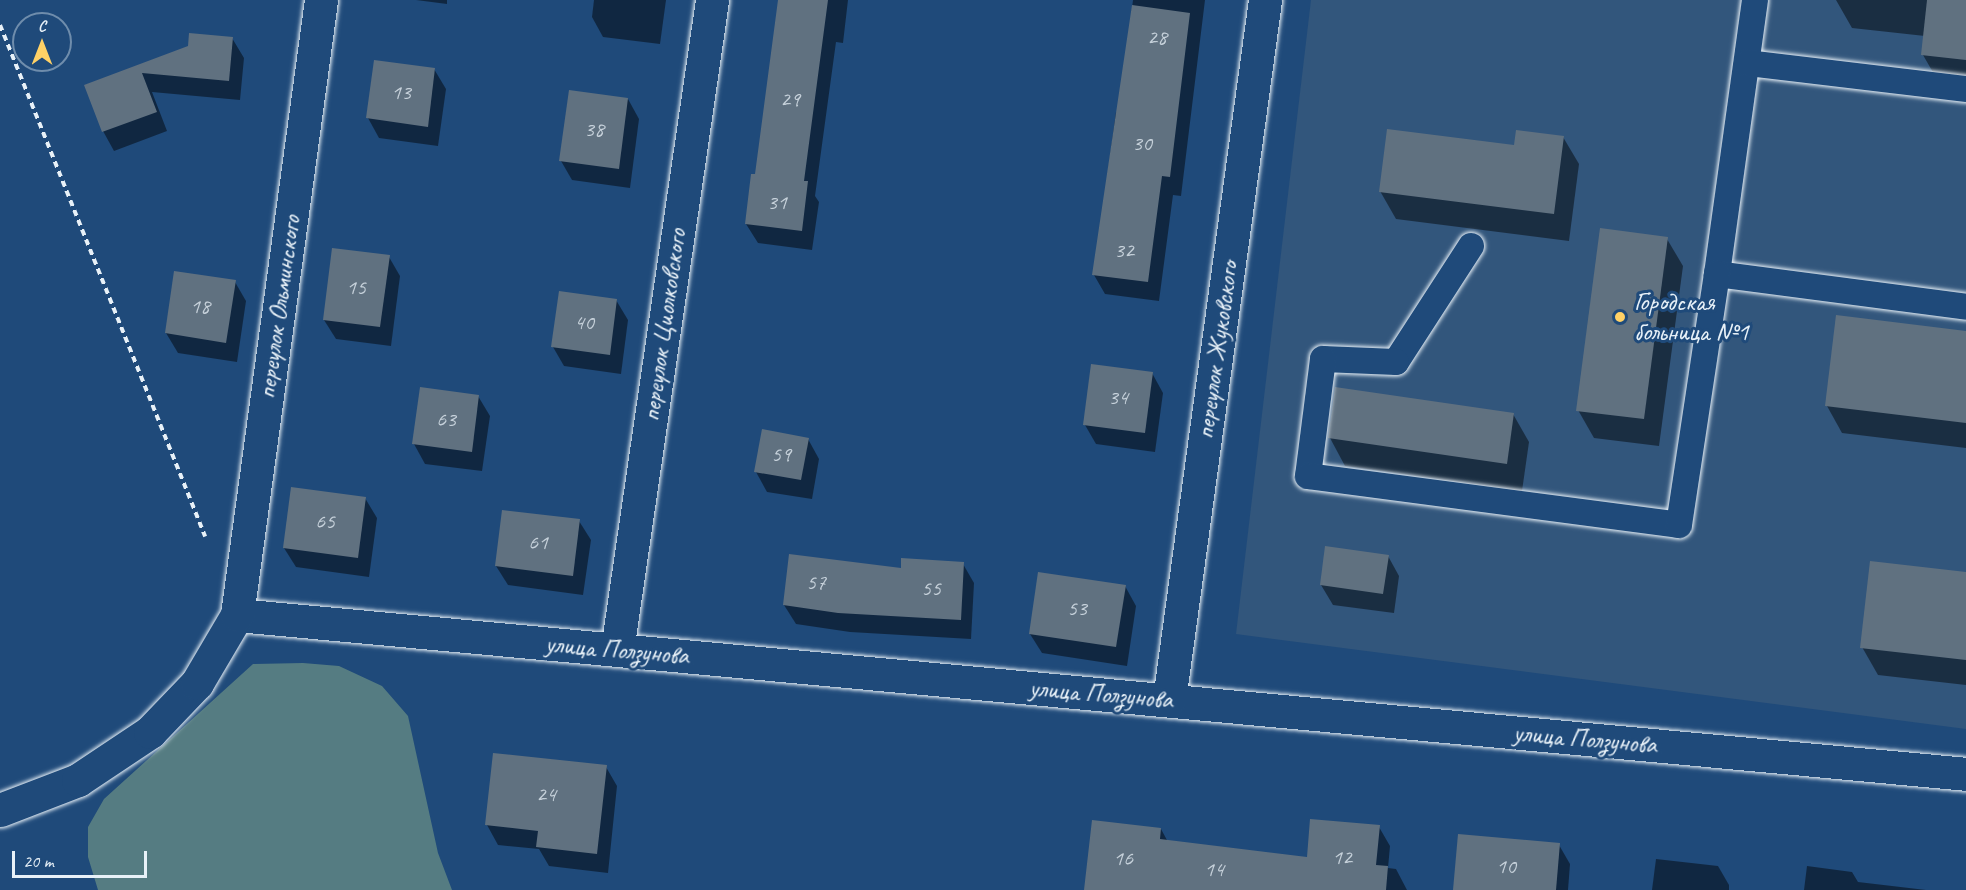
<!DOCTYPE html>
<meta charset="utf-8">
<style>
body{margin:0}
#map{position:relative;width:1966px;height:890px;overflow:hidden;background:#1f4a7a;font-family:Caveat,sans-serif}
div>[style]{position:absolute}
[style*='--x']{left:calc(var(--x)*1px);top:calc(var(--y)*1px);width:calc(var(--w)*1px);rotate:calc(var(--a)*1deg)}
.built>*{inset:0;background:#32567c}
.green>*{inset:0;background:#557c82}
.shadow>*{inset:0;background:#0007}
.building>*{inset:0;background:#607180}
.path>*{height:4px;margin-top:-2px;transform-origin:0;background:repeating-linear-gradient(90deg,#e8f1f8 0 6px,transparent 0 10.5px)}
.roads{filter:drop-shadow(0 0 2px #e8f1f8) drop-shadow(0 0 2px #e8f1f8)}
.service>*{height:26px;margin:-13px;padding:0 13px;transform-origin:13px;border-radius:13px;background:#1f4a7a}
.minor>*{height:33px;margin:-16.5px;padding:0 16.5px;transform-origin:16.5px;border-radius:16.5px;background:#1f4a7a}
.dots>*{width:16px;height:16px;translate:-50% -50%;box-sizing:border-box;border:3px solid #1f4a7a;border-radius:50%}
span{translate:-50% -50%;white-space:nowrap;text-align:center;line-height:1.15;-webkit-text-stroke:6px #1f4a7a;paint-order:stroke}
.number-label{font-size:22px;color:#c6d1da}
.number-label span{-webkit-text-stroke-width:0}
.poi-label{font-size:26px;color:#e8f1f8}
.left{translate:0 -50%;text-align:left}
.street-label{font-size:26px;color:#e8f1f8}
.north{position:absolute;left:12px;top:12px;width:60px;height:60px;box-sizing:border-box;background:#1f4a7a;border:2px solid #6f8dac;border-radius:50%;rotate:0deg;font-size:16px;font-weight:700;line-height:24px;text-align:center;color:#e8f1f8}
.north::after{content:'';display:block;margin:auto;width:21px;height:27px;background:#ffd166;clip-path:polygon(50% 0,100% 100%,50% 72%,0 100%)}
.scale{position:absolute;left:12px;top:851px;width:135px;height:27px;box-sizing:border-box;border:3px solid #e8f1f8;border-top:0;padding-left:8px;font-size:18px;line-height:21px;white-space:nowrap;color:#e8f1f8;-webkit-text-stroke:4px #1f4a7a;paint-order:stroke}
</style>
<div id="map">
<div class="built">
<div style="clip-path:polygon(1311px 0,1966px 0,1966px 729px,1236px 634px)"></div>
</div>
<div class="green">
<div style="clip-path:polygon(303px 663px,339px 666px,382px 686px,408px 716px,438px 853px,452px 890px,98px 890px,88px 857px,88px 827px,104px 799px,253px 664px)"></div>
</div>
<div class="shadow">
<div style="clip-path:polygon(416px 0,447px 0,447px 4px)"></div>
<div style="clip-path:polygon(594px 0,666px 0,660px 44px,603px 37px,592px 17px)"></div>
<div style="clip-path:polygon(779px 0,848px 0,843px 43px,836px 42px,815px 196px,819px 202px,812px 250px,758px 243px,746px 224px,756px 176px)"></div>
<div style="clip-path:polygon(1133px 0,1205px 0,1181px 196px,1173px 195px,1159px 301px,1105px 294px,1094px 275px,1116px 112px,1119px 113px)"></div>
<div style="clip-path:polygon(1836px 0,1966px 0,1966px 91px,1942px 88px,1923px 55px,1925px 36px,1852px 28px)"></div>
<div style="clip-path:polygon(232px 38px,244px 58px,240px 100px,152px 92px,167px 131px,114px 151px,103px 131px,86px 85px)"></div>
<div style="clip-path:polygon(434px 69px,446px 89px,438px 146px,379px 138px,368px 118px)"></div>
<div style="clip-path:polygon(628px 99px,639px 119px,630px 188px,572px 180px,561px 161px)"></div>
<div style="clip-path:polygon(1563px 137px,1579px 164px,1569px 241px,1396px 219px,1380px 191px,1515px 147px)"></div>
<div style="clip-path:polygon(1667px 239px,1683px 266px,1659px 446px,1594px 438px,1578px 410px)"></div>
<div style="clip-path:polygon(389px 257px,400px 276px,391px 346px,336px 339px,324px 320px)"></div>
<div style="clip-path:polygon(235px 282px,246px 301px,237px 362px,178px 353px,166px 333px)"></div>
<div style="clip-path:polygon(616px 300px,628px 320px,621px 374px,564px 366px,553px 347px)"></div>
<div style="clip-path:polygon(1966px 332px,1966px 448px,1842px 433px,1827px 406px)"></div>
<div style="clip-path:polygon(1152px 373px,1163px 393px,1155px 452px,1096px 444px,1085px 425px)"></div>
<div style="clip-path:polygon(478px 396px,490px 416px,482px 471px,425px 464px,414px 444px)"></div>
<div style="clip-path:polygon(1513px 414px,1529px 442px,1522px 491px,1345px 466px,1330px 438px)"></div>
<div style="clip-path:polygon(808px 439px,819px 459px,812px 499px,767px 492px,756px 472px)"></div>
<div style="clip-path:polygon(365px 498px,377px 518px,369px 577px,296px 567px,284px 548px)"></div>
<div style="clip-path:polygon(579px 521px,591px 540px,583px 595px,508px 585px,496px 566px)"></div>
<div style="clip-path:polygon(1388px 556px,1399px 576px,1394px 613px,1333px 605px,1321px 585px)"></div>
<div style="clip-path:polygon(963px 564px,974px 583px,971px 639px,850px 632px,796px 624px,784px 605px,902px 570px)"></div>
<div style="clip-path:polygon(1966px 574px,1966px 685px,1878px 675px,1862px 647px)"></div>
<div style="clip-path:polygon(1125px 586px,1136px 606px,1127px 666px,1042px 653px,1030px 634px)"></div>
<div style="clip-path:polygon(606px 767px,617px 786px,608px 873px,549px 866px,539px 849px,498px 845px,487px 825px)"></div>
<div style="clip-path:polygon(1379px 827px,1390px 846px,1388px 868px,1396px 869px,1407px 890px,1086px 890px,1161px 829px,1168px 842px,1309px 858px)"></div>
<div style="clip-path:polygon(1559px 845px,1570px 864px,1568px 890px,1455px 890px)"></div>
<div style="clip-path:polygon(1656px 859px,1718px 866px,1729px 885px,1729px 890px,1652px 890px)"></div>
<div style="clip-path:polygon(1807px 866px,1852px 872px,1858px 882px,1926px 890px,1804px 890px)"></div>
</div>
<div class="building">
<div style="clip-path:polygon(778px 0,828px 0,804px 181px,808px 181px,802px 231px,745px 224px,751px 174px,755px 174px)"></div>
<div style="clip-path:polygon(1927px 0,1966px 0,1966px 60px,1921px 55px)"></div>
<div style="clip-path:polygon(1132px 5px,1190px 13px,1170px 177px,1162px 176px,1148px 282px,1092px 275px)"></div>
<div style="clip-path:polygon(189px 33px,233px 37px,229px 81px,142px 73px,157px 112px,102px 132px,84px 85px,188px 46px)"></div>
<div style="clip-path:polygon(374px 60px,435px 68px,428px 127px,366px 118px)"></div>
<div style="clip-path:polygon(569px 90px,628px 98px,619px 169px,559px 161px)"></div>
<div style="clip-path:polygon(1387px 129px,1514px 145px,1516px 130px,1564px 136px,1554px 214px,1379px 192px)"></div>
<div style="clip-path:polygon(1600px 228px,1668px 237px,1644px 419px,1576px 411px)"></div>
<div style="clip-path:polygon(332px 248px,390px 255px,380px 327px,323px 320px)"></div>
<div style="clip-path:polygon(174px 271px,236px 280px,226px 343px,165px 333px)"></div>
<div style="clip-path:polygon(559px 291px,617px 299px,610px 355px,551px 347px)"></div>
<div style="clip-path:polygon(1836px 315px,1966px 331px,1966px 423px,1825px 406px)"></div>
<div style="clip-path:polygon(1091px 364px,1153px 372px,1145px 433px,1083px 425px)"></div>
<div style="clip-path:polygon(420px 387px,479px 395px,472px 452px,412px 444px)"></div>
<div style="clip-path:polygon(1335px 387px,1514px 413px,1507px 464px,1328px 438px)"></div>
<div style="clip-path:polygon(762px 429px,809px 438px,801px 480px,754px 472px)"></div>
<div style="clip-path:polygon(291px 487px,366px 497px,358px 558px,283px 548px)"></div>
<div style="clip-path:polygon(502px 510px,580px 519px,573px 576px,495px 566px)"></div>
<div style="clip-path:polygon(1325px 546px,1389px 555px,1383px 594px,1320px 585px)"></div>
<div style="clip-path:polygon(789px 554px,901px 568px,901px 558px,964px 562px,961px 620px,838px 613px,783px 605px)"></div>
<div style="clip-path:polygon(1870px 561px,1966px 572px,1966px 660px,1860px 648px)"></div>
<div style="clip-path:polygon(1038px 572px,1126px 585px,1116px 647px,1029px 634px)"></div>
<div style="clip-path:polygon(493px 753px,607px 765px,597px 854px,536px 847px,538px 831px,485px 825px)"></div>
<div style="clip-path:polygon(1310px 819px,1380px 825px,1376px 865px,1388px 866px,1386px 890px,1084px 890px,1092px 820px,1161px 828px,1160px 839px,1307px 857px)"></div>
<div style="clip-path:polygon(1458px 834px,1560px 843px,1556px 890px,1453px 890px)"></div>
</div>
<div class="path">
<div style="--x:0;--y:25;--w:551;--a:68.14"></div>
</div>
<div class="roads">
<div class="service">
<div style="--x:1755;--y:0;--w:277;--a:97.9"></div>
<div style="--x:1717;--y:274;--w:251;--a:7.5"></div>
<div style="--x:1747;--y:63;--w:221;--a:6.8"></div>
<div style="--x:1471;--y:246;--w:138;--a:122.9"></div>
<div style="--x:1396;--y:362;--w:73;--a:-177.6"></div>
<div style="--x:1323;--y:359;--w:118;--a:97.3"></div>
<div style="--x:1308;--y:476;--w:374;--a:7.5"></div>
<div style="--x:1679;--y:525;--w:254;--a:-81.4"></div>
</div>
<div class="minor">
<div style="--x:237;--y:615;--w:1736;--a:5.25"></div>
<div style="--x:617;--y:650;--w:657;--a:-81.68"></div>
<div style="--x:1169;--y:700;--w:707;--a:-82.19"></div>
<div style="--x:0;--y:810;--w:84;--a:-21"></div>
<div style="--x:78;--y:780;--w:87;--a:-33.7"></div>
<div style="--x:150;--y:732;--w:68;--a:-46.2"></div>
<div style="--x:197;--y:683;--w:79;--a:-59.5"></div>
<div style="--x:237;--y:615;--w:621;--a:-82.22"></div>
</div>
</div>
<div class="dots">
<div style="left:1620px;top:317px;background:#ffd166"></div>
</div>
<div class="number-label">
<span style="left:1157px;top:38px">28</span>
<span style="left:401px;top:93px">13</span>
<span style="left:790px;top:100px">29</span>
<span style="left:594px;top:130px">38</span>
<span style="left:1142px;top:144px">30</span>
<span style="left:777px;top:203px">31</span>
<span style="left:1124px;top:251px">32</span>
<span style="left:356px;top:288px">15</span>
<span style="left:200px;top:307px">18</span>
<span style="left:584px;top:323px">40</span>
<span style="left:1118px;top:398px">34</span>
<span style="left:446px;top:420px">63</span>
<span style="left:781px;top:455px">59</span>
<span style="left:325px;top:522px">65</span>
<span style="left:538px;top:543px">61</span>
<span style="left:816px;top:583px">57</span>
<span style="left:931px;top:589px">55</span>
<span style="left:1077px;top:609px">53</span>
<span style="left:546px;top:795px">24</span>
<span style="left:1342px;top:858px">12</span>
<span style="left:1123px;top:859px">16</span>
<span style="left:1506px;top:867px">10</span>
<span style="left:1214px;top:870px">14</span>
</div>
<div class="poi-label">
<span class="left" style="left:1634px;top:317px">Городская<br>больница №1</span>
</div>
<div class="street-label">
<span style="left:279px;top:307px;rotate:-82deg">переулок Ольминского</span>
<span style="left:664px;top:325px;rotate:-82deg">переулок Циолковского</span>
<span style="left:1217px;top:350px;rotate:-82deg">переулок Жуковского</span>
<span style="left:617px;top:650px;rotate:5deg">улица Ползунова</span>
<span style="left:1101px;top:694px;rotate:5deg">улица Ползунова</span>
<span style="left:1585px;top:739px;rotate:5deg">улица Ползунова</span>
</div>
<div class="north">С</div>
<div class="scale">20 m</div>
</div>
